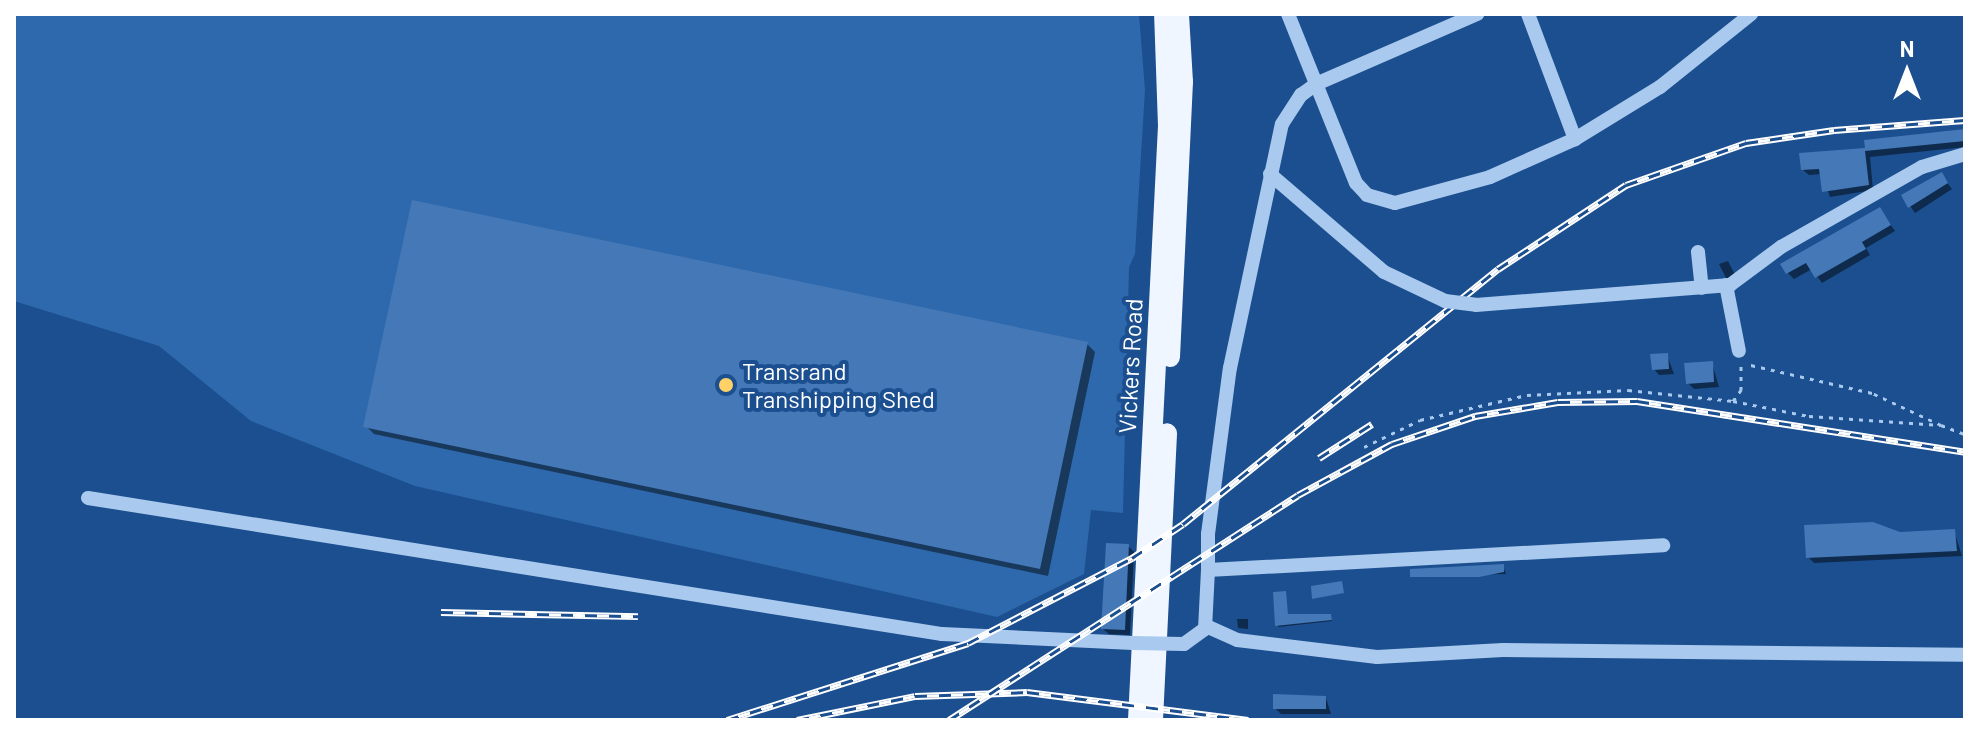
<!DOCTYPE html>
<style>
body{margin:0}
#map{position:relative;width:1979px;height:734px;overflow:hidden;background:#1b4f8f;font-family:Barlow,sans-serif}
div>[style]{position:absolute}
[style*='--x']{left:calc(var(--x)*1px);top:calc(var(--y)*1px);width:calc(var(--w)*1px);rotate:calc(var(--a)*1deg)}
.green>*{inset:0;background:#2e69ad}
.shadow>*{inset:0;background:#0007}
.building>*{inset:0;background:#4478b7}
.path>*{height:3px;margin-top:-1.5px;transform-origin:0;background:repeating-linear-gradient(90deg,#a9c9ee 0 4px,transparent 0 10px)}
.minor>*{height:14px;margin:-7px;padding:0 7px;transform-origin:7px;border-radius:7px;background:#a9c9ee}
.major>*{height:20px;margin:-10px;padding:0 10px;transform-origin:10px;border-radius:10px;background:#f0f6ff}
.rail>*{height:7px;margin-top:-3.5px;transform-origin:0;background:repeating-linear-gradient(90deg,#1b4f8f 0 12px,#fff 0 24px);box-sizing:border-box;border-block:2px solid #fff}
.minor-bridge>*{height:14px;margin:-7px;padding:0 7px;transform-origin:7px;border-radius:7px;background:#a9c9ee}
.dots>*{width:22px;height:22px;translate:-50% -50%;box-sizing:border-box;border:4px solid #1b4f8f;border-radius:50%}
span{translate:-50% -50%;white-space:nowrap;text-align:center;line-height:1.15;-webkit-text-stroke:8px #1b4f8f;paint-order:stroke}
.street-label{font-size:24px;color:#fff}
.poi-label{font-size:24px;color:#fff}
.left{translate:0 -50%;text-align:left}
.frame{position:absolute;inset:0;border:16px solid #fff;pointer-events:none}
.north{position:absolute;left:1867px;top:32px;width:80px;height:80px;-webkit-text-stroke:6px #1b4f8f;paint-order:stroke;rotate:0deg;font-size:22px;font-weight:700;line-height:32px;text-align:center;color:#fff}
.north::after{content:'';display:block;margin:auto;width:28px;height:36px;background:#fff;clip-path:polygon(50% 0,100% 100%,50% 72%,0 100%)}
</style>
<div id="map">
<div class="green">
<div style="clip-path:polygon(14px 14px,1139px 14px,1145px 90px,1135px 254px,1129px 267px,1123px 513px,1091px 510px,1084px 574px,997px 617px,415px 486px,251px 421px,159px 346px,14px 301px)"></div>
</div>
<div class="shadow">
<div style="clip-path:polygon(1965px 131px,1965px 147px,1870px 157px,1873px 190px,1830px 197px,1822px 174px,1809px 175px,1803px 170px,1867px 150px)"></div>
<div style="clip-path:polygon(1941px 175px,1952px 189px,1915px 213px,1903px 196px)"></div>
<div style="clip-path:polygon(1880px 209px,1895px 231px,1866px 248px,1870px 255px,1822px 283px,1812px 269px,1794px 279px,1788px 273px,1783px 264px)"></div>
<div style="clip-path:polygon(1728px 261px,1736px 277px,1727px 280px,1719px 264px)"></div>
<div style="clip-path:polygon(1087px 344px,1095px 352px,1048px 576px,374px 434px,366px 426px)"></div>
<div style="clip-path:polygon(1667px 355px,1674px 374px,1659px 375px,1654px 369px)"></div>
<div style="clip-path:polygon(1712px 363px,1719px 387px,1694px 389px,1688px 383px)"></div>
<div style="clip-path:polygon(1954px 531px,1962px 556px,1814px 563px,1808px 557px,1900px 534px)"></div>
<div style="clip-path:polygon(1128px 546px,1134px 552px,1130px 635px,1109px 634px,1103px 629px)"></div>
<div style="clip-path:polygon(1503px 566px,1506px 574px,1412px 576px)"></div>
<div style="clip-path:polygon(1285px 593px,1288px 616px,1331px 616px,1332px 621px,1278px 627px)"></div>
<div style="clip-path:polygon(1237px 619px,1248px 619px,1248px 629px,1238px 628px)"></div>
<div style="clip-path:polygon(1326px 698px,1331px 714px,1281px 714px,1275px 708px)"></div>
</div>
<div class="building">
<div style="clip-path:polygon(1965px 129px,1965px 141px,1865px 151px,1869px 185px,1822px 192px,1819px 169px,1801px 170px,1799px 153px,1865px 148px,1864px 140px)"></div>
<div style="clip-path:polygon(1942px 172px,1948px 183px,1908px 208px,1901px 195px)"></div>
<div style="clip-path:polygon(412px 200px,1088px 342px,1040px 569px,363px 427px)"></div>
<div style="clip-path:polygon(1880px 207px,1891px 225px,1862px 242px,1866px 249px,1815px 278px,1806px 263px,1786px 274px,1780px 264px)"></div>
<div style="clip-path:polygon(1668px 353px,1669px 369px,1652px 370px,1650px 354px)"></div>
<div style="clip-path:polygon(1713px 361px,1714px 382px,1686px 384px,1684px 363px)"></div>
<div style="clip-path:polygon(1873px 522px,1900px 532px,1955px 529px,1957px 551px,1806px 558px,1804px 525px)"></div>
<div style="clip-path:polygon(1106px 543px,1129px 544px,1125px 630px,1101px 629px)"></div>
<div style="clip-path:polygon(1504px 564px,1504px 572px,1479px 577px,1410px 577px,1410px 569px)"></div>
<div style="clip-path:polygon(1342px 581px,1344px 593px,1312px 599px,1311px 586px)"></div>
<div style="clip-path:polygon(1286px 591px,1288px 614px,1331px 614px,1332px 620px,1275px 626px,1273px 592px)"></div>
<div style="clip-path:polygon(1273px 694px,1326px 696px,1326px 709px,1273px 709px)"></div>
</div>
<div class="path">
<div style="--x:1733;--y:401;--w:77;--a:11.2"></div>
<div style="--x:1809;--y:416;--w:132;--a:3.9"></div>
<div style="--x:1941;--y:425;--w:76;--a:-155.1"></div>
<div style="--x:1872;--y:393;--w:129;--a:-167"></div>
<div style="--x:1941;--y:425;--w:26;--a:21"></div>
<div style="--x:1364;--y:447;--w:62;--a:-25.7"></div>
<div style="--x:1420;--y:420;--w:110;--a:-13.2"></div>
<div style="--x:1527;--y:395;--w:101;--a:-2.8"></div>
<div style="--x:1628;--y:390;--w:106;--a:6"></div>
<div style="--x:1733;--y:401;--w:14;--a:-54"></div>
<div style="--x:1741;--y:390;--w:28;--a:-90"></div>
</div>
<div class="minor">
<div style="--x:1288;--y:14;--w:182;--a:68.1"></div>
<div style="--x:1356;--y:183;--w:16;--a:47"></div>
<div style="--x:1367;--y:195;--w:29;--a:16"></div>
<div style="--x:1395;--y:203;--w:98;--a:-15.3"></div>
<div style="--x:1490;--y:177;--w:93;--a:-24.1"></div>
<div style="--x:1575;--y:139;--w:100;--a:-31.5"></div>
<div style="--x:1660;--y:87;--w:117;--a:-38.7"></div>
<div style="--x:1528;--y:14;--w:134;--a:69.4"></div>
<div style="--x:1270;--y:174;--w:150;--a:40.7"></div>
<div style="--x:1384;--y:272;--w:68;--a:25.4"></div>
<div style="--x:1698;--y:252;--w:36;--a:84"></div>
<div style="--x:1726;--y:285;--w:67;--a:78.9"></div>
<div style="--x:1476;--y:305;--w:255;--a:-4.5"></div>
<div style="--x:1730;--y:285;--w:64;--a:-36.7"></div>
<div style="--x:1781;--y:247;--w:162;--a:-29.6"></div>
<div style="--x:1922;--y:167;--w:45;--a:-16.8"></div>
<div style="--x:88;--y:498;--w:865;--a:9.05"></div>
<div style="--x:942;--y:634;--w:191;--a:2.7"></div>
<div style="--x:1208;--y:570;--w:36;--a:-90"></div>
<div style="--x:1208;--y:534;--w:167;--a:-82.5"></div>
<div style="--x:1230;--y:368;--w:249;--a:-78"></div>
<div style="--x:1282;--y:124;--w:35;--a:-57"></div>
<div style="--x:1301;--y:95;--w:19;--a:-36"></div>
<div style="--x:1316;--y:84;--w:176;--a:-23.5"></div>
<div style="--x:1206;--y:626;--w:34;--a:24"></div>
<div style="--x:1237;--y:640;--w:141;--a:6.9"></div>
<div style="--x:1377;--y:657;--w:126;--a:-3.2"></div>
<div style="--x:1503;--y:650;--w:462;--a:0.6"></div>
<div style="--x:1184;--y:644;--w:26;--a:-36"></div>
<div style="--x:1205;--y:629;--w:59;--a:-87.1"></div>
<div style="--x:1208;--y:570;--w:456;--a:-3.1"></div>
</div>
<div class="major">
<div style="--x:1170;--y:357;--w:275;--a:-87.3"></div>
<div style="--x:1183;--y:82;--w:68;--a:-93.4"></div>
<div style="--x:1138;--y:720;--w:595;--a:-87.11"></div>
<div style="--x:1168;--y:126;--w:112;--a:-92"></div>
<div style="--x:1153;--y:720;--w:287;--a:-87.2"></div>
</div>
<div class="rail">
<div style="--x:1319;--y:458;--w:63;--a:-32.7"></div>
<div style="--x:441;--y:612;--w:197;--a:1.2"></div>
<div style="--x:727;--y:720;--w:253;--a:-17.7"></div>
<div style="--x:968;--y:643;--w:185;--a:-27.4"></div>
<div style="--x:1132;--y:558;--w:61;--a:-33.7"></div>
<div style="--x:1183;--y:524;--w:405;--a:-39"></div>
<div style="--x:1498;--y:269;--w:153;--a:-33.3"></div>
<div style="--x:1626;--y:185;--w:127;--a:-19.3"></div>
<div style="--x:1746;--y:143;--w:89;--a:-8.4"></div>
<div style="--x:1834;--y:130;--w:131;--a:-4.4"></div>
<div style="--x:797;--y:720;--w:120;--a:-11.5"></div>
<div style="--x:915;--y:696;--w:112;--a:-2"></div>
<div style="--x:1027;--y:692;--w:223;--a:7.2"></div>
<div style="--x:949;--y:720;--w:415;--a:-32.8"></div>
<div style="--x:1298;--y:495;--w:107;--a:-28.5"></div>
<div style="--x:1392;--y:444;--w:88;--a:-18.6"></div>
<div style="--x:1475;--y:416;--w:84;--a:-9.6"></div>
<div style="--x:1558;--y:402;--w:79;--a:-0.7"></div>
<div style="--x:1637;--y:401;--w:332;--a:8.8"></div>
</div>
<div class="minor-bridge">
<div style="--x:1445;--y:301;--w:31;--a:7"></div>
<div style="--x:1133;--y:643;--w:51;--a:1.1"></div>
</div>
<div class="dots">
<div style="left:726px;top:385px;background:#ffd166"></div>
</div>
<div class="street-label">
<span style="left:1130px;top:366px;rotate:-87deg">Vickers Road</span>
</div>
<div class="poi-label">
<span class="left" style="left:742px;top:385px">Transrand<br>Transhipping Shed</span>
</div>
<div class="frame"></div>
<div class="north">N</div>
</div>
